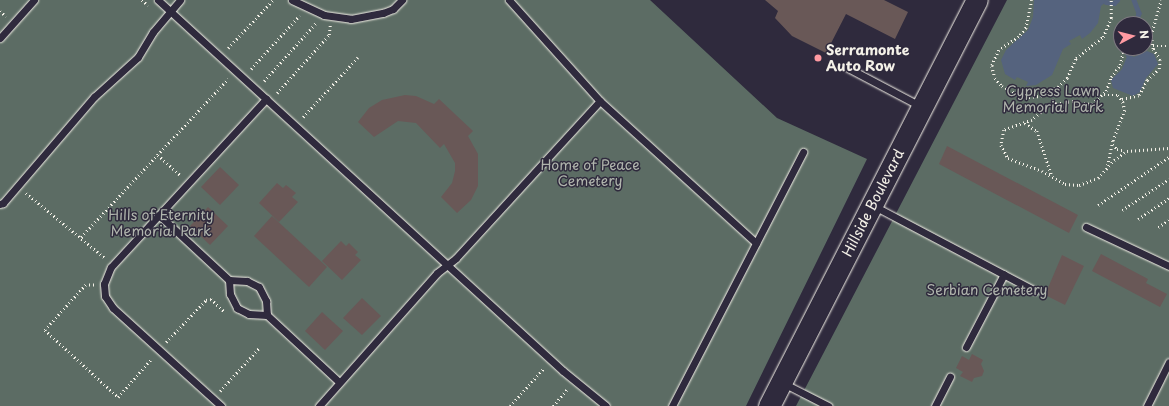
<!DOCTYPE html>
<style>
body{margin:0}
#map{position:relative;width:1169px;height:406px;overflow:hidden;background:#2f2a3d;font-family:"Playpen Sans",sans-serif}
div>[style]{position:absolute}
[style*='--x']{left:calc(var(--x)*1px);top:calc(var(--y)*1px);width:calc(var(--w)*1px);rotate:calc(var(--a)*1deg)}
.green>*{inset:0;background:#5c6c64}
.water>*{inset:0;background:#55637e}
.stream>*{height:4.5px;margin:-2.25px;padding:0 2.25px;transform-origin:2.25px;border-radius:2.25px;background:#55637e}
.building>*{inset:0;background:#695857}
.path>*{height:2.5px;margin-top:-1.25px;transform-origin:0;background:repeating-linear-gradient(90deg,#f4f1e8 0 1px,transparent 0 4px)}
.roads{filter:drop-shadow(0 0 1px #f4f1e8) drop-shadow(0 0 1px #f4f1e8)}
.lane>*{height:7px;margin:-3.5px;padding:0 3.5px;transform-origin:3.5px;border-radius:3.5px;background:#2f2a3d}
.secondary>*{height:21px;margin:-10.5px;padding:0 10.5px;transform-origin:10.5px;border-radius:10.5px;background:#2f2a3d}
.dots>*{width:11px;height:11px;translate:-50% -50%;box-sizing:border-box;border:2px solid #2f2a3d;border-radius:50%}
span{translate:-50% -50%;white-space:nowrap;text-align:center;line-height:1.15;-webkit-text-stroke:3px #2f2a3d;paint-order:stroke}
.poi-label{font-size:14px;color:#f4f1e8;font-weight:700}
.left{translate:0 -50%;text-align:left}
.park-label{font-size:14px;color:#b0b5ad}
.street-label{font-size:14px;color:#f4f1e8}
.north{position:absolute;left:1113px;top:16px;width:40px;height:40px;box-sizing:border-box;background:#2f2a3d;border:1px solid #7e7a81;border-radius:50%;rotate:83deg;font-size:11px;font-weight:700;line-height:16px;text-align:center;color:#f4f1e8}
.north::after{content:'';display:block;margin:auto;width:14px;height:18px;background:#ff9aa2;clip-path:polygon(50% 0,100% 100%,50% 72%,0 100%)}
</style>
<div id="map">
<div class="green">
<div style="clip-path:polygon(0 0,650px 0,777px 118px,867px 159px,746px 406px,0 406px)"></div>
<div style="clip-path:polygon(evenodd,1007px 0,1169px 0,1169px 406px,796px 406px,1007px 0,1121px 24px,1145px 24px,1145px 48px,1121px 48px,1121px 24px)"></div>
</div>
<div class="water">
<div style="clip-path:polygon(1034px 0,1106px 0,1106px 2px,1101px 6px,1098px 23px,1090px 33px,1082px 39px,1080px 35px,1069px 41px,1071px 44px,1063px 49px,1052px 75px,1036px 85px,1026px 86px,1028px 82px,1017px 77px,1015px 80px,1005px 74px,1001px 60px,1006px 50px,1028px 30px,1033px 17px)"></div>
<div style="clip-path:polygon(1147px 51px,1154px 54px,1158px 64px,1146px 78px,1140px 92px,1133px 96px,1113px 88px,1111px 80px,1122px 69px,1128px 54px,1134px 57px)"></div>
</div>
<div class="stream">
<div style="--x:1134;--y:0;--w:14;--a:69"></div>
<div style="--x:1139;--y:13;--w:11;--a:105"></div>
<div style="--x:1106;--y:2;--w:8;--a:7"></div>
<div style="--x:1114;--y:3;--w:4;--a:-45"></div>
<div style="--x:1127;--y:48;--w:6;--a:81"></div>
</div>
<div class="building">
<div style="clip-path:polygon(765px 0,884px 0,908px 12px,895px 39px,846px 14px,826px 53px,792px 36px,775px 18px,778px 11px)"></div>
<div style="clip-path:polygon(405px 95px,416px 96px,434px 104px,439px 99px,473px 131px,468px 136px,478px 154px,478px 186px,471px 200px,457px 213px,441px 197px,452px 183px,455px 171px,455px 163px,444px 144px,440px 148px,416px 123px,398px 121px,374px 137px,358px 122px,369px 108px,382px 100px)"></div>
<div style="clip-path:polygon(947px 146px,1078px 215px,1069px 233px,939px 164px)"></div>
<div style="clip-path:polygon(220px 167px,239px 185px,220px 205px,201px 187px)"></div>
<div style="clip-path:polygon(277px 183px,283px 188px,286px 185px,296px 193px,292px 197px,298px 202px,279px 222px,259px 203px)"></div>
<div style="clip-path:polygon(208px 207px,228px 226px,210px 245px,190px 226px)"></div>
<div style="clip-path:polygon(272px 216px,327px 267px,309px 287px,254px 236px)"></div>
<div style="clip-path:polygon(341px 241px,346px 246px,349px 243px,358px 252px,355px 255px,361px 260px,342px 280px,322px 261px)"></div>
<div style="clip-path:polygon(1101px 254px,1148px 279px,1146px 283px,1167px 294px,1160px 307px,1092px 271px)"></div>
<div style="clip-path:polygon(1062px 255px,1084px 266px,1065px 305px,1045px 295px)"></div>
<div style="clip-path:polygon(362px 298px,381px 316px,362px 335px,343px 318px)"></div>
<div style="clip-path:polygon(322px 312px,343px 331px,325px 350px,305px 331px)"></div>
<div style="clip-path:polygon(972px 354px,983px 360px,981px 364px,984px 371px,982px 376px,974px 378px,972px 382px,960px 376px,963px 372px,956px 368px,962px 356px,969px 360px)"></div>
</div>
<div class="path">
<div style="--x:142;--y:0;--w:8;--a:40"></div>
<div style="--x:1032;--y:0;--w:29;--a:102"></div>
<div style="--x:1026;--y:28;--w:11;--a:128"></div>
<div style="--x:1019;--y:37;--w:24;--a:147"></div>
<div style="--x:999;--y:50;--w:17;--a:114"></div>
<div style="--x:992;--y:66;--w:12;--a:76"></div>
<div style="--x:995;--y:78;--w:11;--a:49"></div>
<div style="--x:1002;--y:86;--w:18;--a:29"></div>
<div style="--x:1018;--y:95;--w:11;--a:10"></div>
<div style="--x:1029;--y:97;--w:11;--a:-5"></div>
<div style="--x:1040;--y:96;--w:20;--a:-27"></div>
<div style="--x:1058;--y:87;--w:13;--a:-45"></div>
<div style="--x:1067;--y:78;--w:22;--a:-66"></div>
<div style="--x:1076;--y:58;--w:34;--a:-38"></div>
<div style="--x:1103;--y:37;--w:21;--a:-67"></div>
<div style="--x:1111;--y:18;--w:18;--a:-90"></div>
<div style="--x:0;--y:11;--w:8;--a:40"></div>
<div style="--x:1145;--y:46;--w:24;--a:0"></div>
<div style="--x:228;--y:48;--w:66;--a:-46.8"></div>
<div style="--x:251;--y:69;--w:72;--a:-47.8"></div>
<div style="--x:264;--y:81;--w:78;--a:-48.1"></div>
<div style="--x:1049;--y:92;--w:14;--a:60"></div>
<div style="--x:1056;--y:104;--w:16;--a:-11"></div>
<div style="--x:1072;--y:101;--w:20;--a:9"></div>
<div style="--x:1092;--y:104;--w:19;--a:-43"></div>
<div style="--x:1106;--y:91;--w:15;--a:-70"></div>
<div style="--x:1111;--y:77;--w:15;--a:-53"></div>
<div style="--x:1120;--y:65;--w:13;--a:-77"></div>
<div style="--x:1123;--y:52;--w:14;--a:-17"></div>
<div style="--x:277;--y:93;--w:78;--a:-48.1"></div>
<div style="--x:329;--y:35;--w:10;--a:-84"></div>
<div style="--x:1104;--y:95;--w:14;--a:0"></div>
<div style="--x:1118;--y:95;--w:9;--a:54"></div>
<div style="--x:1123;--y:102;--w:8;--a:76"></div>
<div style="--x:1125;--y:110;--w:33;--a:111"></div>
<div style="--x:1113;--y:141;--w:25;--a:102"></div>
<div style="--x:1122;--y:99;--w:17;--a:-13"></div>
<div style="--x:1139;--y:95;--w:17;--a:-62"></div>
<div style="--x:1147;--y:80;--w:16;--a:-43"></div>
<div style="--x:1159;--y:69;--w:9;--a:-84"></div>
<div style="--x:1160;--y:60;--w:13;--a:-122"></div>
<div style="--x:1153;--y:49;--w:14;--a:-98"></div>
<div style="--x:1151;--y:35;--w:36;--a:-74"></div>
<div style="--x:1053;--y:102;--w:28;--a:139"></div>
<div style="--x:1032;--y:120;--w:30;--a:160"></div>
<div style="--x:1004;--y:130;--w:15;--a:101"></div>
<div style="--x:1001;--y:145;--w:15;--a:62"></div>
<div style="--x:1008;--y:158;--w:36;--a:21"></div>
<div style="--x:1042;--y:171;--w:26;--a:29"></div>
<div style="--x:1065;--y:184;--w:14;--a:4"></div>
<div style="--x:1079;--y:185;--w:20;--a:-20"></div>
<div style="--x:1098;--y:178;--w:24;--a:-48"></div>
<div style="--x:1114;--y:160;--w:16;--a:-35"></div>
<div style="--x:1127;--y:151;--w:42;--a:-4.1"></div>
<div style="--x:303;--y:117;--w:81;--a:-47.5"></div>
<div style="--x:1025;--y:123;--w:14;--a:34"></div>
<div style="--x:1037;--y:131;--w:47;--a:71.6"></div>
<div style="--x:1113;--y:144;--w:6;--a:51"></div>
<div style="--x:1117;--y:149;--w:8;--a:14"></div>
<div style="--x:158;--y:155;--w:31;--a:42"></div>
<div style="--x:26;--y:193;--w:102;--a:39.4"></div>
<div style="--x:1098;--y:205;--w:86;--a:-34.1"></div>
<div style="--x:1122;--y:210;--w:56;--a:-33.4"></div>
<div style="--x:1138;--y:219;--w:37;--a:-34"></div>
<div style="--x:1158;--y:227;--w:13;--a:-32"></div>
<div style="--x:81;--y:237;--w:216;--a:-47.1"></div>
<div style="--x:94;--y:285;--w:8;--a:180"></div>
<div style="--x:86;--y:285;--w:61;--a:132.3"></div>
<div style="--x:45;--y:330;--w:99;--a:42.5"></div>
<div style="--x:118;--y:397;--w:52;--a:-48.9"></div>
<div style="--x:166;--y:342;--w:58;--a:-46.4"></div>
<div style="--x:206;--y:300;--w:5;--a:-11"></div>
<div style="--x:211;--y:299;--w:19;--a:43"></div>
<div style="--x:220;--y:391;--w:58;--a:-47.8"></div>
<div style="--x:510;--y:406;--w:51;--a:-48.2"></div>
<div style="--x:553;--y:406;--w:23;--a:-50"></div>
</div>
<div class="roads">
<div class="lane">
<div style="--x:158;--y:0;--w:549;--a:42.49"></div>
<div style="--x:563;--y:371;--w:55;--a:39.1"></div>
<div style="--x:292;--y:0;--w:35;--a:25"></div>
<div style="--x:324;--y:15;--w:27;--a:8"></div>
<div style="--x:351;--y:19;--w:33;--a:-11"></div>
<div style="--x:383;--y:13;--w:11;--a:-22"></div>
<div style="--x:393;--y:9;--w:13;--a:-45"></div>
<div style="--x:509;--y:0;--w:136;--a:48"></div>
<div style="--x:600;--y:101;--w:211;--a:42.3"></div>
<div style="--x:0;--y:38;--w:51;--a:-48.2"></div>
<div style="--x:848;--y:68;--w:81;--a:27.8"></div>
<div style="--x:0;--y:204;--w:3;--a:-18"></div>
<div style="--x:3;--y:203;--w:140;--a:-49.4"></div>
<div style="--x:94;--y:97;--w:59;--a:-42.3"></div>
<div style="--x:138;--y:57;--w:29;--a:-59"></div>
<div style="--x:153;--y:32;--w:42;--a:-49.8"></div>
<div style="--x:874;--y:206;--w:182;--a:27.8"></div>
<div style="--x:159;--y:215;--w:96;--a:42.9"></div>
<div style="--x:229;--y:280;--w:18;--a:3"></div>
<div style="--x:247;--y:281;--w:13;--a:27"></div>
<div style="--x:259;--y:287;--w:16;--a:63"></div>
<div style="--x:266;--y:301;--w:14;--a:86"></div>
<div style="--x:1086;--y:227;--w:92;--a:25.2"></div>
<div style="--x:229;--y:280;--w:14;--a:86"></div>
<div style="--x:230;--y:294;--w:16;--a:63"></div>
<div style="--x:237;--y:308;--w:13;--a:27"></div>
<div style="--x:249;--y:314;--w:18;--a:3"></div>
<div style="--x:267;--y:315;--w:98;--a:42.9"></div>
<div style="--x:966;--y:347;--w:82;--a:-62.5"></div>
<div style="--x:783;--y:383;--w:51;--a:27.1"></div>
<div style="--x:221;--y:406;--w:146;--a:-137.8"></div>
<div style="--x:113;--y:308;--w:14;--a:-124"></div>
<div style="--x:105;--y:296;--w:12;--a:-95"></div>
<div style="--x:104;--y:284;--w:18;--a:-68"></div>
<div style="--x:111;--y:267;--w:229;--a:-47.3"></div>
<div style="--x:319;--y:406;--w:178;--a:-48.4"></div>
<div style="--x:437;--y:273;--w:24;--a:-38"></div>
<div style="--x:456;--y:258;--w:213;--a:-47.5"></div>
<div style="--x:672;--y:406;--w:286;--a:-62.7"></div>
<div style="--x:935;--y:406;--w:33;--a:-63"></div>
<div style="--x:1147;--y:406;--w:49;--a:-63.4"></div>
</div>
<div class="secondary">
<div style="--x:769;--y:406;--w:456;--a:-62.9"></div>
</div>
</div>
<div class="dots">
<div style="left:818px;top:58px;background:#ff9aa2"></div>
</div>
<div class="poi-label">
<span class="left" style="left:826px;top:58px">Serramonte<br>Auto Row</span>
</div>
<div class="park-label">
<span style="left:1053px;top:99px">Cypress Lawn<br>Memorial Park</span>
<span style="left:590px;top:173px">Home of Peace<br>Cemetery</span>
<span style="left:161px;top:223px">Hills of Eternity<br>Memorial Park</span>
<span style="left:987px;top:290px">Serbian Cemetery</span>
</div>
<div class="street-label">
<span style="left:873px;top:203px;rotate:-63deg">Hillside Boulevard</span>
</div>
<div class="north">N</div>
</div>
